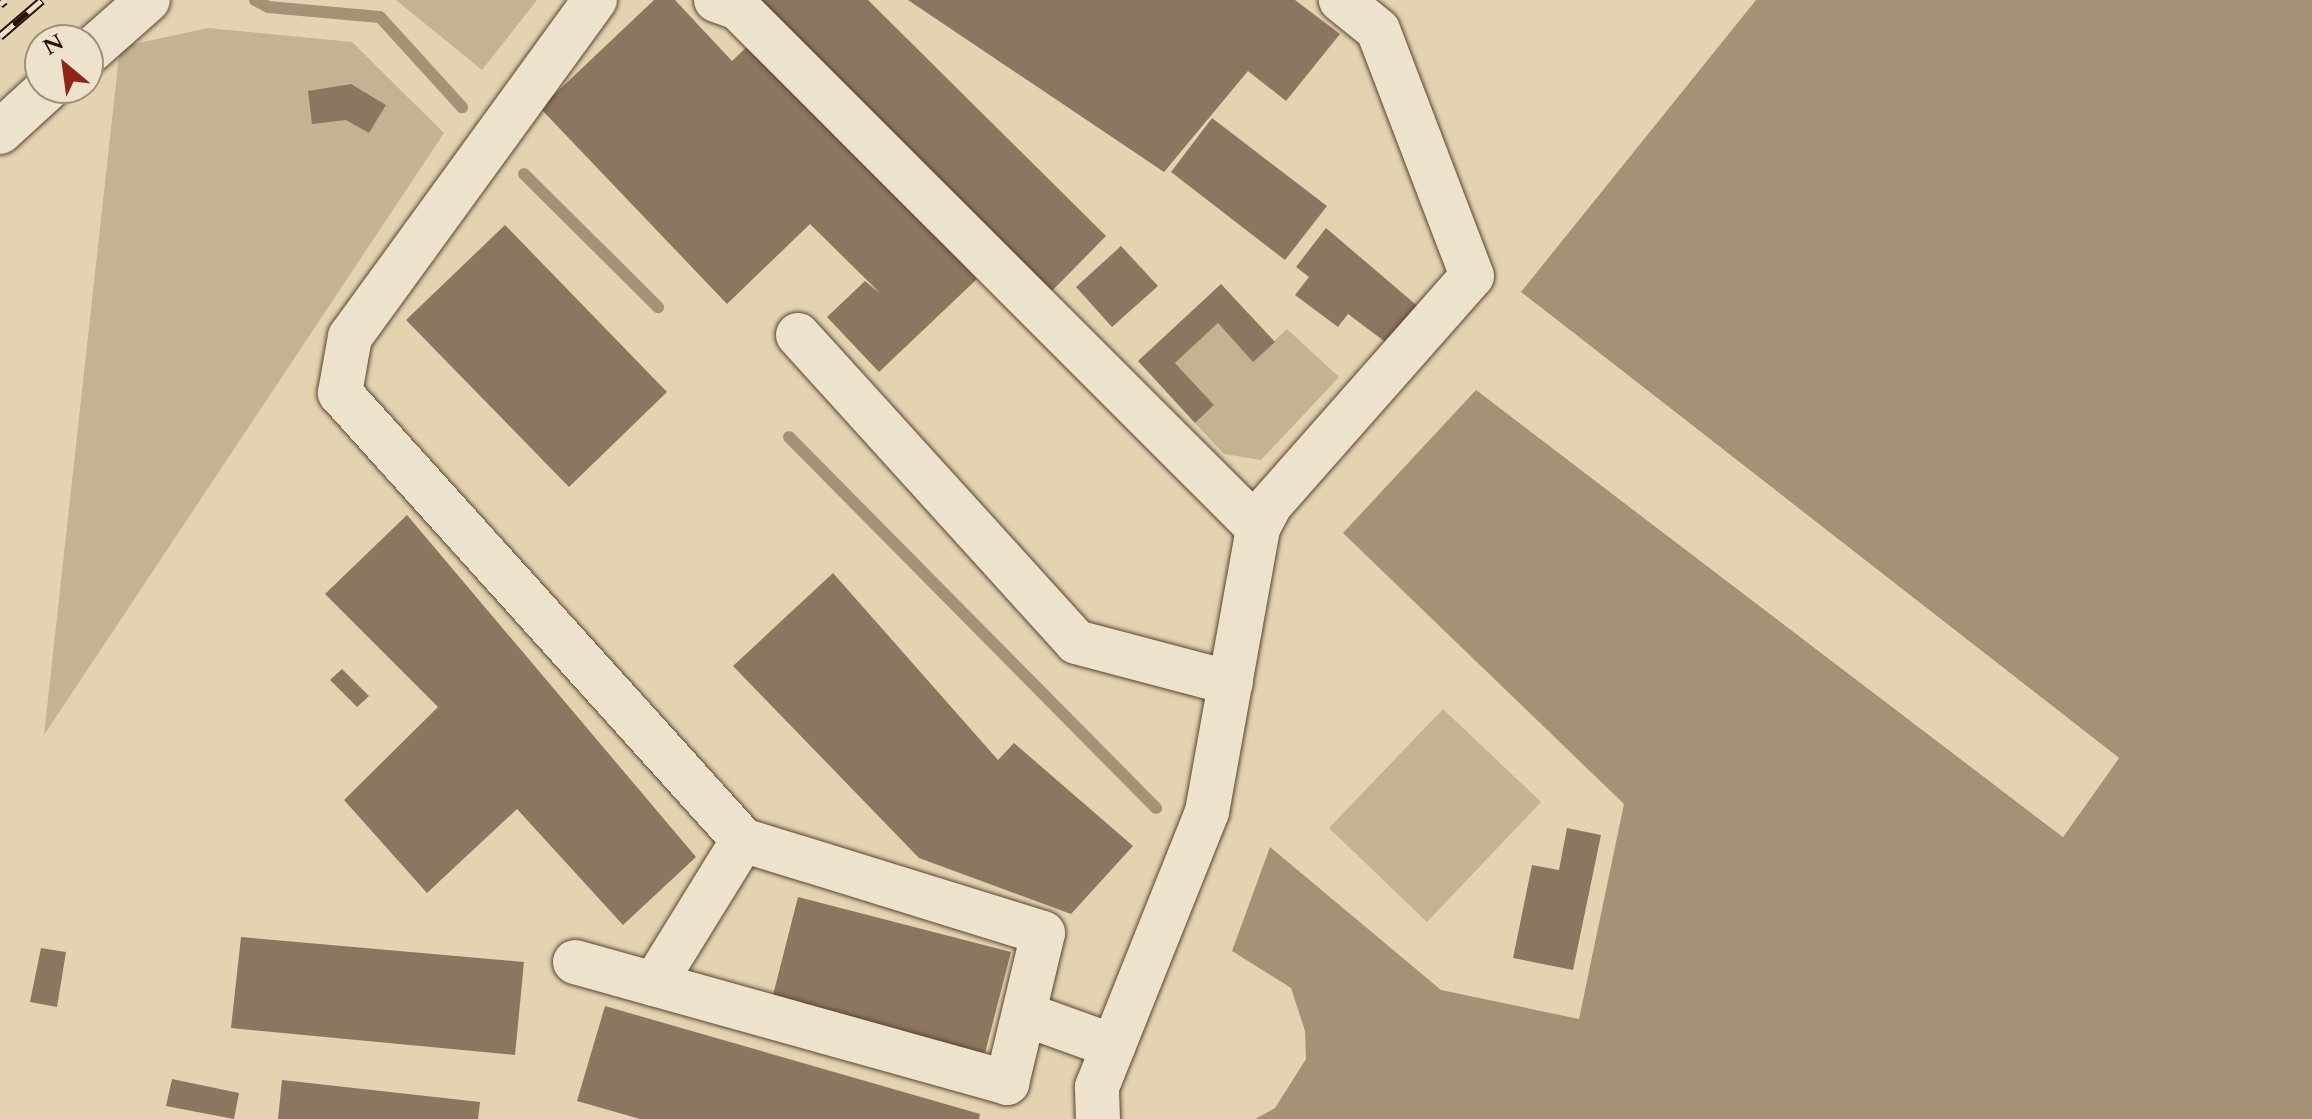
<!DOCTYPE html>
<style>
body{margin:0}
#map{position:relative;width:2312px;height:1119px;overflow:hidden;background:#e3d3b0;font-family:Cardo,serif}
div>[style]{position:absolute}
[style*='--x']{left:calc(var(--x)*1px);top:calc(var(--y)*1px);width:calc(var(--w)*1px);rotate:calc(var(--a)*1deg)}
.green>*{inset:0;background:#c4b293}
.water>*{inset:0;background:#a49277}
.pier>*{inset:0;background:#e3d3b0}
.stream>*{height:12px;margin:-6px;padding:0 6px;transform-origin:6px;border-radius:6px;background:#a49277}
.building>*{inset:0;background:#8b775f}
.roads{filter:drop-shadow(0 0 2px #594331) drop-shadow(0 0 2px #594331)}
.minor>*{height:44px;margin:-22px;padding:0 22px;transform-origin:22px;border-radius:22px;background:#ede2cc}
.rail>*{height:9px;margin-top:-4.5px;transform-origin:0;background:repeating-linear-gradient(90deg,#ede2cc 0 18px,#2b1307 0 36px);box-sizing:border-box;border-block:2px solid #2b1307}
span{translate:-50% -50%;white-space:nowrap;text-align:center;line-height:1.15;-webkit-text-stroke:6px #ede2cc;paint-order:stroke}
.north{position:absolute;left:24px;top:24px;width:80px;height:80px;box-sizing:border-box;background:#ede2cc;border:2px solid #9f8f7d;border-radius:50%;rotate:331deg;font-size:22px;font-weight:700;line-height:32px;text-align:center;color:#2b1307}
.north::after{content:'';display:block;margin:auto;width:28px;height:36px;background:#8f2418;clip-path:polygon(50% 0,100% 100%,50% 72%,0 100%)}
</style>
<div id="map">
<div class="green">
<div style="clip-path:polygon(396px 0,537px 0,482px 70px)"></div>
<div style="clip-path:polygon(208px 28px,352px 42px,444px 133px,44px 735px,120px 47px)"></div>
<div style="clip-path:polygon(1218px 323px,1253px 361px,1287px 329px,1339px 377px,1261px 460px,1224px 454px,1195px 423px,1214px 405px,1175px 363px)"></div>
<div style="clip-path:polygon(1443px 709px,1541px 802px,1427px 922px,1329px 828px)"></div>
</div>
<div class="water">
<div style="clip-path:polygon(1756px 0,2312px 0,2312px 1119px,1255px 1119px,1275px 1108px,1306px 1059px,1305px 1031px,1291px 988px,1232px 951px,1270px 847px,1441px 990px,1579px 1019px,1624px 804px,1343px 533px,1476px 390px,2063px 837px,2119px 758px,1521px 292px)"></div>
</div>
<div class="pier">
<div style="clip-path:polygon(1521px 292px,2119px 758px,2063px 837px,1476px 390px,2062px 832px,2114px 759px)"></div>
</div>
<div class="stream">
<div style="--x:255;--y:0;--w:15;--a:28"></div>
<div style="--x:268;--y:7;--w:112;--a:5.1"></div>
<div style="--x:380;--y:17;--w:122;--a:47.7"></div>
<div style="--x:524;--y:174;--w:189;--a:44.8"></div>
<div style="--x:789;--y:437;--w:522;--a:45.31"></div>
</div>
<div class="building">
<div style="clip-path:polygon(654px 0,675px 0,732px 61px,752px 42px,977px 279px,879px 372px,827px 317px,865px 281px,881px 294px,810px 224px,727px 304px,540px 108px)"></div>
<div style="clip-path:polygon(748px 0,868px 0,1106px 236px,1046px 297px)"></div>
<div style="clip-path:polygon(908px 0,1295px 0,1340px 34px,1286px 101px,1248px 71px,1164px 172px)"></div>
<div style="clip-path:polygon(351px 84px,386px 105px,369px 133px,346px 120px,312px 124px,308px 91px)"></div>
<div style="clip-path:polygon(1212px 118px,1327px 206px,1285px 260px,1171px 172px)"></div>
<div style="clip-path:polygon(505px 225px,667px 392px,569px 487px,406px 320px)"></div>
<div style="clip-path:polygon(1326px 228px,1421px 309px,1388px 344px,1348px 314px,1338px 327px,1295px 295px,1309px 277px,1296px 267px)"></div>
<div style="clip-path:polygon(1121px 246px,1158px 286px,1112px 327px,1076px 287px)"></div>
<div style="clip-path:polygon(1221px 284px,1275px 342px,1253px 362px,1218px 323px,1175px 363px,1214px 405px,1195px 423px,1138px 361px)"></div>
<div style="clip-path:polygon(407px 515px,696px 857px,623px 925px,517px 809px,427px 893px,344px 800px,438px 707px,325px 594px)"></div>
<div style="clip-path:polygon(833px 573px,998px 760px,1014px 743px,1133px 846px,1071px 914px,919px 858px,733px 666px)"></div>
<div style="clip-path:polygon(342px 669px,369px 696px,357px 707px,330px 680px)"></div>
<div style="clip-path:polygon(1567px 828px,1601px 835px,1573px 970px,1513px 958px,1532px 865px,1559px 870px)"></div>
<div style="clip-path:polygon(798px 897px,1011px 952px,985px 1053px,772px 999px)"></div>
<div style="clip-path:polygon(241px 937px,524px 962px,515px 1055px,231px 1028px)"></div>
<div style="clip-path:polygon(41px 948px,66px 952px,57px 1007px,30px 1002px)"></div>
<div style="clip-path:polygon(605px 1006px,980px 1114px,979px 1119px,640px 1119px,577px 1101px)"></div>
<div style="clip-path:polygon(172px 1079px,239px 1093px,234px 1119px,166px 1106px)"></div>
<div style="clip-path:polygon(282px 1080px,480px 1102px,478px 1119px,278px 1119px)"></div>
</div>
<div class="roads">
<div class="minor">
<div style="--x:716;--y:0;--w:23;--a:20"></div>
<div style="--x:738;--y:8;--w:735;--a:45"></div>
<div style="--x:88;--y:53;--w:80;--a:-41.5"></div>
<div style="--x:0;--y:132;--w:65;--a:-42.5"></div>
<div style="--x:798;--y:335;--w:414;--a:47.8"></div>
<div style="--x:1076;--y:642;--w:160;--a:14.8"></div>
<div style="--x:575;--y:962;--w:449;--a:15.6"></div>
<div style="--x:1007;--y:1083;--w:154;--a:-76.5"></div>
<div style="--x:1043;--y:933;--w:314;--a:-162.8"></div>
<div style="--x:743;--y:840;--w:602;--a:-132.04"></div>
<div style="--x:340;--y:393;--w:57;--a:-79.9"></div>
<div style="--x:350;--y:337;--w:417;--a:-54"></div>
<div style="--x:654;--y:984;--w:169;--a:-58.3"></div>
<div style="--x:1024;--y:1014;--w:95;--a:19.8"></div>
<div style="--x:1098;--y:1119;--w:32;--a:-92"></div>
<div style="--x:1097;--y:1087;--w:296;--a:-68.2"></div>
<div style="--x:1207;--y:812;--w:289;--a:-79.8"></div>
<div style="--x:1258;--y:528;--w:26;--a:-62"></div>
<div style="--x:1270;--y:505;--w:305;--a:-48.6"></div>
<div style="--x:1472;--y:276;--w:263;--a:-110.9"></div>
<div style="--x:1378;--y:30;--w:48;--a:-141"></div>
</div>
</div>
<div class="rail">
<div style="--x:0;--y:4;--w:6;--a:-39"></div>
<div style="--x:0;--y:36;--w:55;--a:-40.6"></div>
</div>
<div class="north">N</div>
</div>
